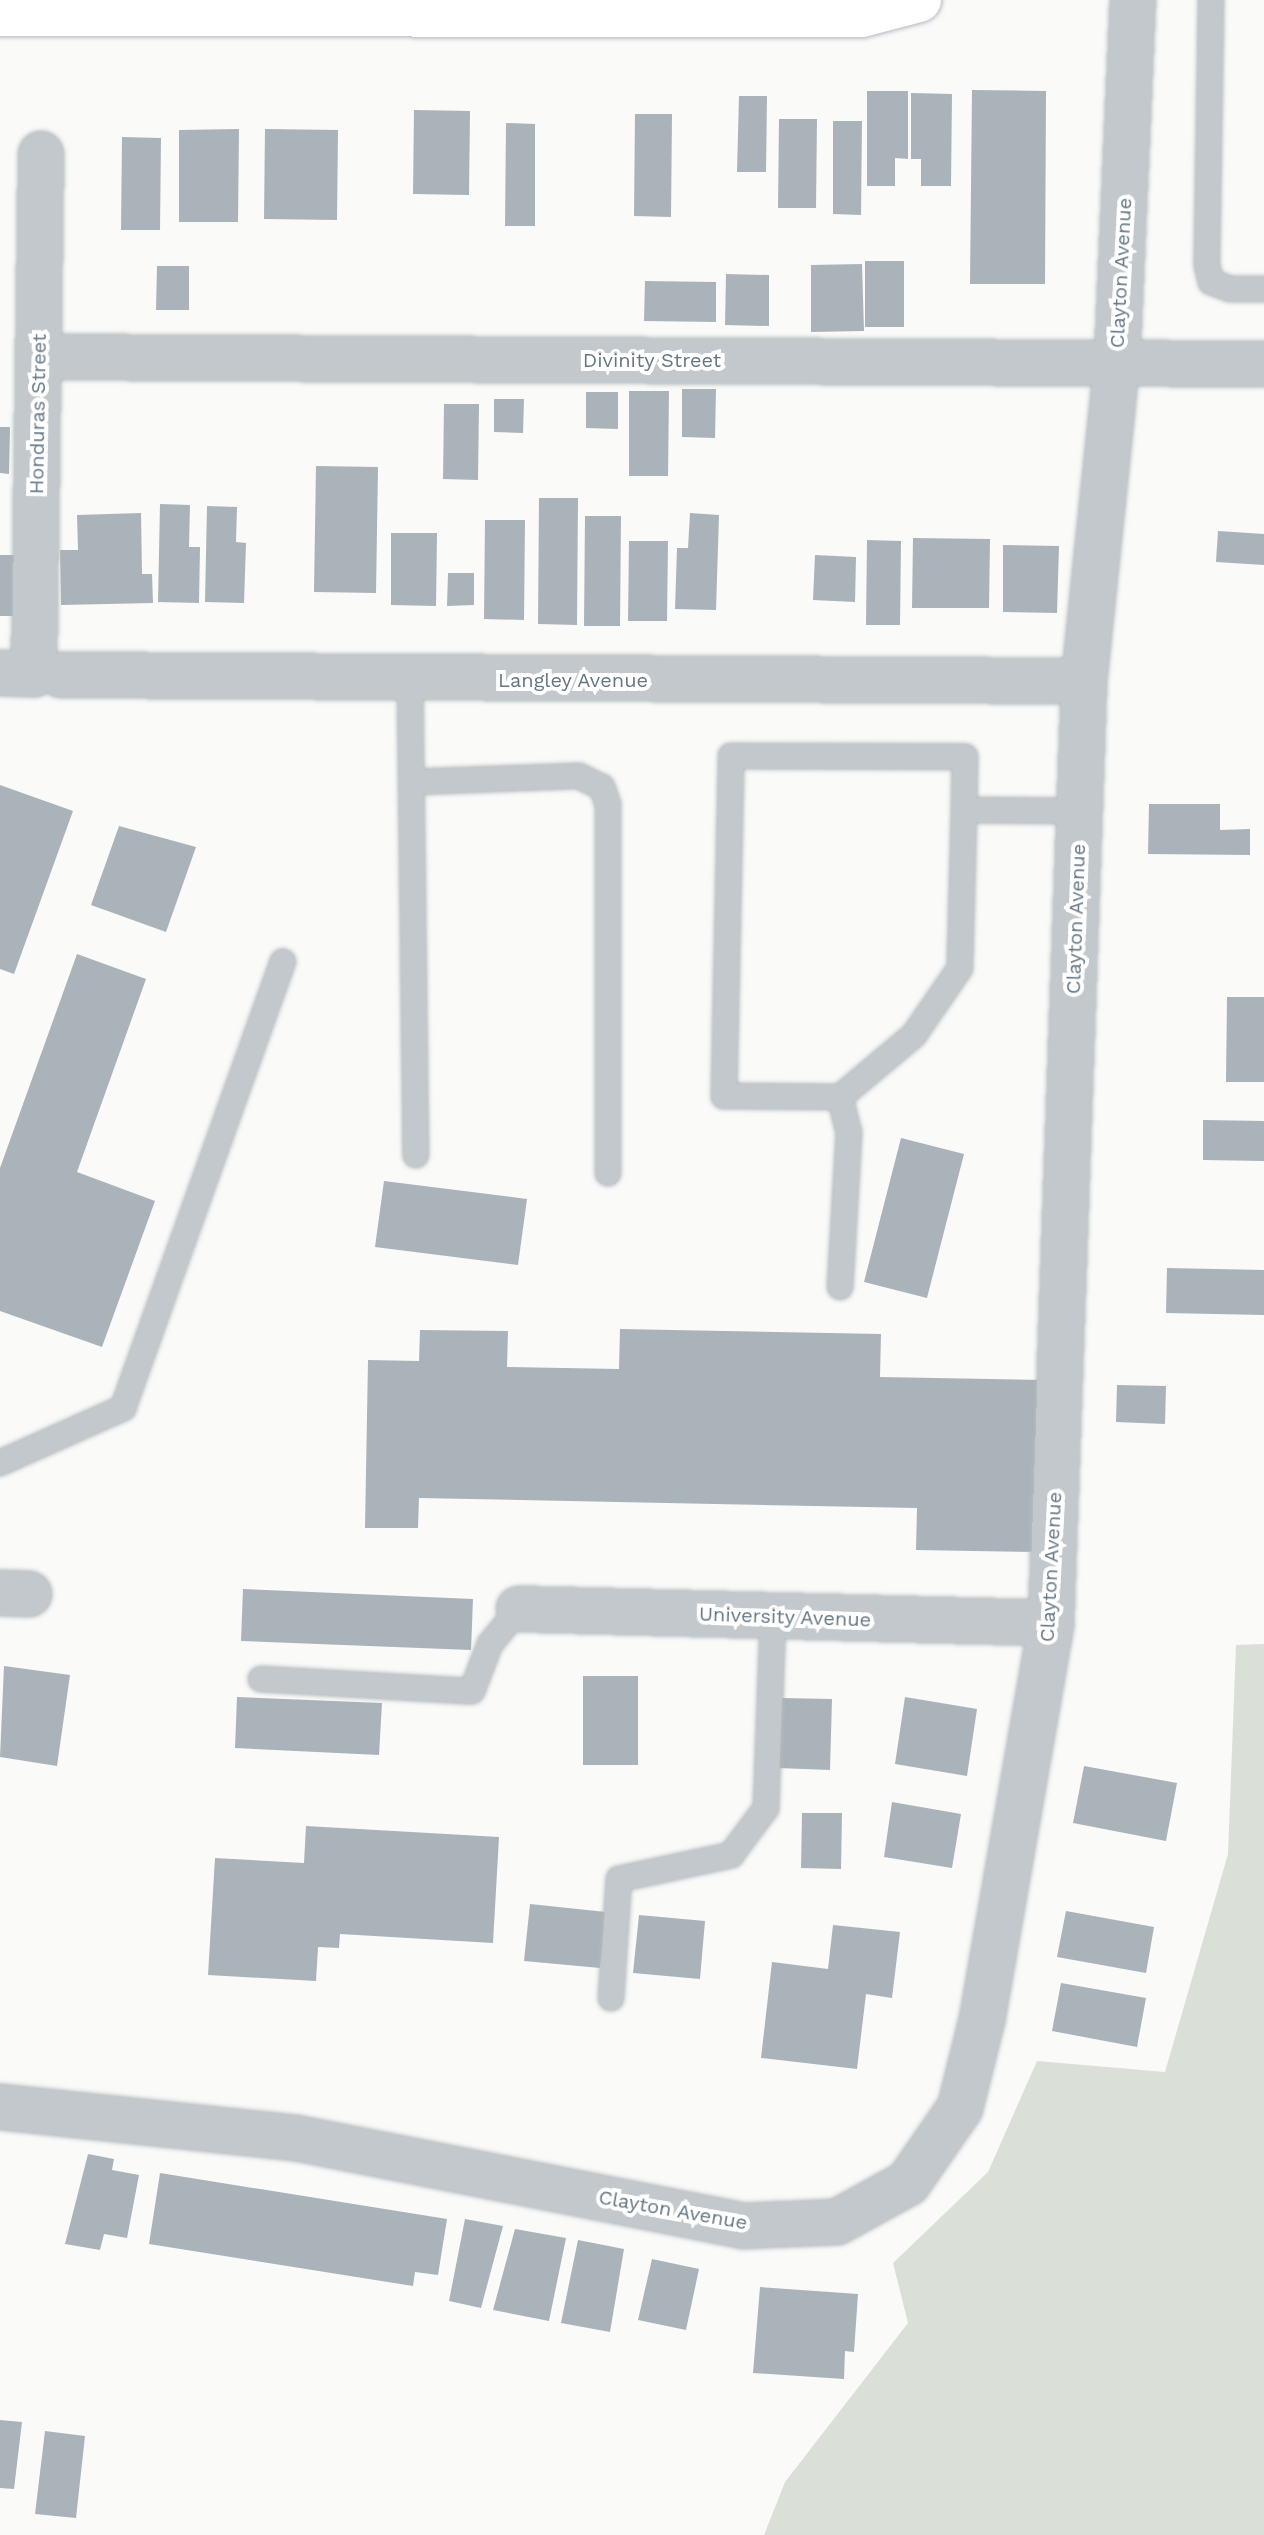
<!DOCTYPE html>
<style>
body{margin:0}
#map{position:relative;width:1264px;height:2535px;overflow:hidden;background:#fafaf8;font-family:"Work Sans",sans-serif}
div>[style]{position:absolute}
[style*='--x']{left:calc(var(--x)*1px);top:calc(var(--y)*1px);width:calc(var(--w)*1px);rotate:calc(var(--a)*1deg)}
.green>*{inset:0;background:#dadfd7}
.building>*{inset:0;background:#aab3b9}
.roads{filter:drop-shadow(0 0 2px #b3babf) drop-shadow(0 0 2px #b3babf)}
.lane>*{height:24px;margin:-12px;padding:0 12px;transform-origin:12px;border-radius:12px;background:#c3c8cc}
.street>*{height:44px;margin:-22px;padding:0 22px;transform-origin:22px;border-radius:22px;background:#c3c8cc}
.secondary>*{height:44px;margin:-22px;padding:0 22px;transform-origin:22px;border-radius:22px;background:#fff}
span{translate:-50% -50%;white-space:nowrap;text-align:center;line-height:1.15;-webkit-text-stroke:8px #fff;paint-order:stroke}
.street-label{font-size:20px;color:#657683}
</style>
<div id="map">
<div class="green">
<div style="clip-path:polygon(1264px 1644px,1264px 2535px,764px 2535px,785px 2482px,908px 2323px,893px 2263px,988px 2172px,1037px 2061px,1165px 2072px,1228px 1854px,1236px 1645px)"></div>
</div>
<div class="building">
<div style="clip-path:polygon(972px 90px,1046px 91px,1045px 284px,970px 284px)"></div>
<div style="clip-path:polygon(867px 91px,908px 91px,908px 159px,895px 158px,895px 186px,867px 186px)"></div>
<div style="clip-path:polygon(911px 93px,952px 94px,951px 186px,921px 186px,921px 159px,911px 159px)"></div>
<div style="clip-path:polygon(739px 96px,767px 96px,766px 172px,737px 172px)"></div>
<div style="clip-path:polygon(414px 110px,470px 111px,469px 195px,413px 194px)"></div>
<div style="clip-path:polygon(635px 114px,672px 114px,671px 217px,634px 216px)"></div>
<div style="clip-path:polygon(779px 119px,817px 119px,816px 208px,778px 208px)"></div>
<div style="clip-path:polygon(833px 121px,862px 121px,861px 215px,833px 214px)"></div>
<div style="clip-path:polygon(506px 123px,535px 124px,535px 226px,505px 226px)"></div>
<div style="clip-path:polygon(239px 129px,238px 222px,179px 222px,179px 130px)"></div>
<div style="clip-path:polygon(265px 129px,338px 130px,337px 220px,264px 219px)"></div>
<div style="clip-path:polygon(122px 137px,161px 138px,160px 230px,121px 230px)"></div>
<div style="clip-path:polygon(865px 261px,904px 261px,904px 327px,865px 327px)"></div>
<div style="clip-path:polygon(862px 264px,864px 331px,811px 332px,811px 265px)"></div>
<div style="clip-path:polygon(157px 266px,189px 266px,189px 310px,156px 310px)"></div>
<div style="clip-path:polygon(726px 274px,769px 275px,769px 326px,725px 325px)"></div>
<div style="clip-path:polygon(645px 281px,716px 282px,716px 322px,644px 321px)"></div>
<div style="clip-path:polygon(682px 389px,716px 389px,715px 438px,682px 437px)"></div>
<div style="clip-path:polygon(629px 391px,669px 391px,668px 476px,629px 476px)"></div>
<div style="clip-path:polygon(586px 392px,618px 392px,618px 429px,586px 428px)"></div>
<div style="clip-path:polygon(494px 399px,524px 399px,523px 433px,494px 432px)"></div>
<div style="clip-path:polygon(444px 404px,479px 404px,478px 480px,443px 479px)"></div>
<div style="clip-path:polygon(0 427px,10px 427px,9px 474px,0 473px)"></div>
<div style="clip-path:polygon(316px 466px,378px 467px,376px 593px,314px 592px)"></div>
<div style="clip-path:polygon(539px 498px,578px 498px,577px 625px,538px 624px)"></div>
<div style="clip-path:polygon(160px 504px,190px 505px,189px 547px,200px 547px,199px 603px,158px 602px)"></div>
<div style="clip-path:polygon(207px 506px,237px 507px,236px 542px,246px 543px,244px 603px,205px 602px)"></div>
<div style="clip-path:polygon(141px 513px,142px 574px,152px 574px,153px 603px,61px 605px,60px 550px,78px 550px,77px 515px)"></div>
<div style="clip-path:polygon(690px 513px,719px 515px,716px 610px,675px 609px,677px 548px,688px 548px)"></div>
<div style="clip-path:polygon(585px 516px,621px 516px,620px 626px,584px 626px)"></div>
<div style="clip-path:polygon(485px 520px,525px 520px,524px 620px,484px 619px)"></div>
<div style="clip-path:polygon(1218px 531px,1264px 534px,1264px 565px,1216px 562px)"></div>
<div style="clip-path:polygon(391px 533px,437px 533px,436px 606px,391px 605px)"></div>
<div style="clip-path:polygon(913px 538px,990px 539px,989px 608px,912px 608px)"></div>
<div style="clip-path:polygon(867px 540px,901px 541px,900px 625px,866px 625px)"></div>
<div style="clip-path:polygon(629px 541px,668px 541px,667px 621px,628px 621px)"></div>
<div style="clip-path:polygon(1003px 545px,1059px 546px,1057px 613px,1003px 612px)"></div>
<div style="clip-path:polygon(0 555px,14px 555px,15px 616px,0 616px)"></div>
<div style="clip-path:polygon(815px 555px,856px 557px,855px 602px,813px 600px)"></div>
<div style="clip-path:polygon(448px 573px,474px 573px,474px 605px,447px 606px)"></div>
<div style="clip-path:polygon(0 785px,73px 811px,14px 974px,0 969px)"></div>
<div style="clip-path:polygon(1149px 804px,1220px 804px,1220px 830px,1250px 829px,1250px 855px,1148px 854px)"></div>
<div style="clip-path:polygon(119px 826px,196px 847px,166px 932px,91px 905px)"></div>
<div style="clip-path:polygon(77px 954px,146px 979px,77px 1172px,155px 1201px,102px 1347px,0 1311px,0 1168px)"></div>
<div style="clip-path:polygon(1227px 997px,1264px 997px,1264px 1082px,1226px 1082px)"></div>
<div style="clip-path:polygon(1203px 1120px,1264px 1121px,1264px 1161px,1203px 1160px)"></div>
<div style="clip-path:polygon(901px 1138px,964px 1154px,927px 1298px,864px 1282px)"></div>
<div style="clip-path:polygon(384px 1181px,527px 1199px,518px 1265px,375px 1247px)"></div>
<div style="clip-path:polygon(1167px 1268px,1264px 1270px,1264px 1315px,1166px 1313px)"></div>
<div style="clip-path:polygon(620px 1329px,881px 1334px,880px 1377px,1042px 1380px,1039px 1552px,916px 1550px,917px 1508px,419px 1498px,418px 1528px,365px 1528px,368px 1360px,419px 1361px,420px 1330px,508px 1331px,507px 1367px,619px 1369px)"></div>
<div style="clip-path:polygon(1117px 1385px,1166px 1386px,1165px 1424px,1116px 1422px)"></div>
<div style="clip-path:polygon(243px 1589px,473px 1599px,471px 1650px,241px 1641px)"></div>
<div style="clip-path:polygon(4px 1666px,70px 1675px,57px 1766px,0 1757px)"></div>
<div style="clip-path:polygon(583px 1676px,638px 1676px,638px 1765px,583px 1765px)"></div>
<div style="clip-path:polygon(237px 1697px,382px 1703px,379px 1755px,235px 1748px)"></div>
<div style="clip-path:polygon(905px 1697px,977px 1709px,967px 1776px,895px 1764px)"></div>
<div style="clip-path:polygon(780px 1698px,832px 1699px,830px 1770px,778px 1768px)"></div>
<div style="clip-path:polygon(1084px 1766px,1177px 1783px,1166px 1841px,1073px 1823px)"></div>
<div style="clip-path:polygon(892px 1802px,961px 1814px,952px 1868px,884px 1857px)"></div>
<div style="clip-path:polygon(802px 1813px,842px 1813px,841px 1869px,801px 1868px)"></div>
<div style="clip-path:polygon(306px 1826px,499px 1837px,493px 1943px,340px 1934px,339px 1948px,318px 1947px,316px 1981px,208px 1975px,215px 1858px,304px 1863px)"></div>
<div style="clip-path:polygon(530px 1904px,606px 1912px,600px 1968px,524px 1961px)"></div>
<div style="clip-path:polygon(1066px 1911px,1154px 1927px,1146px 1973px,1057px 1957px)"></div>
<div style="clip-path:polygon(639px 1915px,705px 1921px,700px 1979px,633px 1973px)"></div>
<div style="clip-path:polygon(833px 1925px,900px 1932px,892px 1998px,866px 1994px,857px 2069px,761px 2058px,772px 1962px,828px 1969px)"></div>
<div style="clip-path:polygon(1061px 1983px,1146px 1998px,1137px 2047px,1052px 2031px)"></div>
<div style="clip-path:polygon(88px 2154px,114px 2159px,112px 2170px,139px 2175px,127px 2238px,104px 2234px,100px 2250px,65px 2244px)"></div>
<div style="clip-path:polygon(160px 2173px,447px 2219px,438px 2275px,415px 2272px,413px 2286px,149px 2244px)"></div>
<div style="clip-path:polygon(465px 2219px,503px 2226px,481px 2308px,449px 2301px)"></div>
<div style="clip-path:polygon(515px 2229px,566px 2238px,549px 2321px,493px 2310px)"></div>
<div style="clip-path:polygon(578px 2240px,624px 2249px,610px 2332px,561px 2323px)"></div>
<div style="clip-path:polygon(652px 2259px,699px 2269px,686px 2330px,638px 2320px)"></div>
<div style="clip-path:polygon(760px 2287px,858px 2294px,854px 2352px,845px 2351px,844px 2379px,753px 2373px)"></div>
<div style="clip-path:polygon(0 2420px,22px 2422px,14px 2489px,0 2488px)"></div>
<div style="clip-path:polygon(45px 2431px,85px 2436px,76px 2518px,35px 2514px)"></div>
</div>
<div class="roads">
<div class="lane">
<div style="--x:1211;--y:0;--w:265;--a:90.9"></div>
<div style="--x:1207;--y:265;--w:17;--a:77"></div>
<div style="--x:1211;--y:282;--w:20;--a:20"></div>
<div style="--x:1230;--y:289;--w:34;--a:0"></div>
<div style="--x:410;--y:678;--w:477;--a:89.3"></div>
<div style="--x:412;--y:782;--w:167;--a:-2.1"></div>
<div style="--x:579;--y:776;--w:25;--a:26"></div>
<div style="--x:602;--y:787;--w:18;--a:71"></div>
<div style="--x:608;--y:804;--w:369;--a:90"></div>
<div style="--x:964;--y:810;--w:158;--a:91.5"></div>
<div style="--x:960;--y:968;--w:81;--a:124.5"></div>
<div style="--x:914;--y:1035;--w:97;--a:140"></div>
<div style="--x:840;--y:1097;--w:116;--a:-179.5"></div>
<div style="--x:724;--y:1096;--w:340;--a:-88.8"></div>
<div style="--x:731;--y:756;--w:234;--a:0.2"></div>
<div style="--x:965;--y:757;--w:53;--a:91.1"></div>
<div style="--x:964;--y:810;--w:115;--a:0.5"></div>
<div style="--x:840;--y:1097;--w:36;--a:76"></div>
<div style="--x:849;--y:1132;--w:155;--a:93.3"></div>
<div style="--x:0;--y:1463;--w:135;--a:-24.1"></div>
<div style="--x:123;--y:1408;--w:474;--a:-70.3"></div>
<div style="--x:261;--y:1679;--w:211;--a:3.3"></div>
<div style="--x:472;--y:1691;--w:50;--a:-69"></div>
<div style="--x:490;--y:1644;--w:45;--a:-50.4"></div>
<div style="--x:611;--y:1998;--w:119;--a:-86.2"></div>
<div style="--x:619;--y:1879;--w:115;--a:-12.1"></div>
<div style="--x:731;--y:1855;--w:59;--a:-53.3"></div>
<div style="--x:766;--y:1808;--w:192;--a:-87.9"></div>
</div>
<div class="street">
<div style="--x:39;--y:357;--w:1225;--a:0.33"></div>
<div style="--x:0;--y:673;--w:34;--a:2"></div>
<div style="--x:34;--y:674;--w:520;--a:-89.23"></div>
<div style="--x:61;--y:675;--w:1023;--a:0.34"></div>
<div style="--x:0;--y:1593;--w:29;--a:2"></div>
<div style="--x:519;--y:1609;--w:532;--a:1.51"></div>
<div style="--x:0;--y:2107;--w:298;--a:6"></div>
<div style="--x:296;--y:2138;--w:457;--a:11.1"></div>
<div style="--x:744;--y:2226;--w:93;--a:-2.5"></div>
<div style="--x:837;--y:2222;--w:81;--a:-28.8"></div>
<div style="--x:908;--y:2183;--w:91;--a:-55.3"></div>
<div style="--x:960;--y:2108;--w:91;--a:-76"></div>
<div style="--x:982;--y:2020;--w:403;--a:-80.1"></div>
<div style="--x:1051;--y:1623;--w:943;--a:-87.99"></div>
<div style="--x:1084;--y:681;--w:320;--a:-84.1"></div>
<div style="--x:1117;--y:363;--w:363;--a:-87.5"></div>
</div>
<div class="secondary">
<div style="--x:0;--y:14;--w:862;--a:0.07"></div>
<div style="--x:862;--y:15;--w:59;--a:-14.7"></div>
</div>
</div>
<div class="street-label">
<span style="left:1121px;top:273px;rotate:-87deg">Clayton Avenue</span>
<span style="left:652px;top:360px">Divinity Street</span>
<span style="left:38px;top:414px;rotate:-89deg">Honduras Street</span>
<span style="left:573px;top:680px">Langley Avenue</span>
<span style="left:1076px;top:919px;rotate:-88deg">Clayton Avenue</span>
<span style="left:1051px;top:1567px;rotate:-87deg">Clayton Avenue</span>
<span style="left:785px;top:1617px;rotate:2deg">University Avenue</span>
<span style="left:673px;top:2210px;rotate:10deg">Clayton Avenue</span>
</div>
</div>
